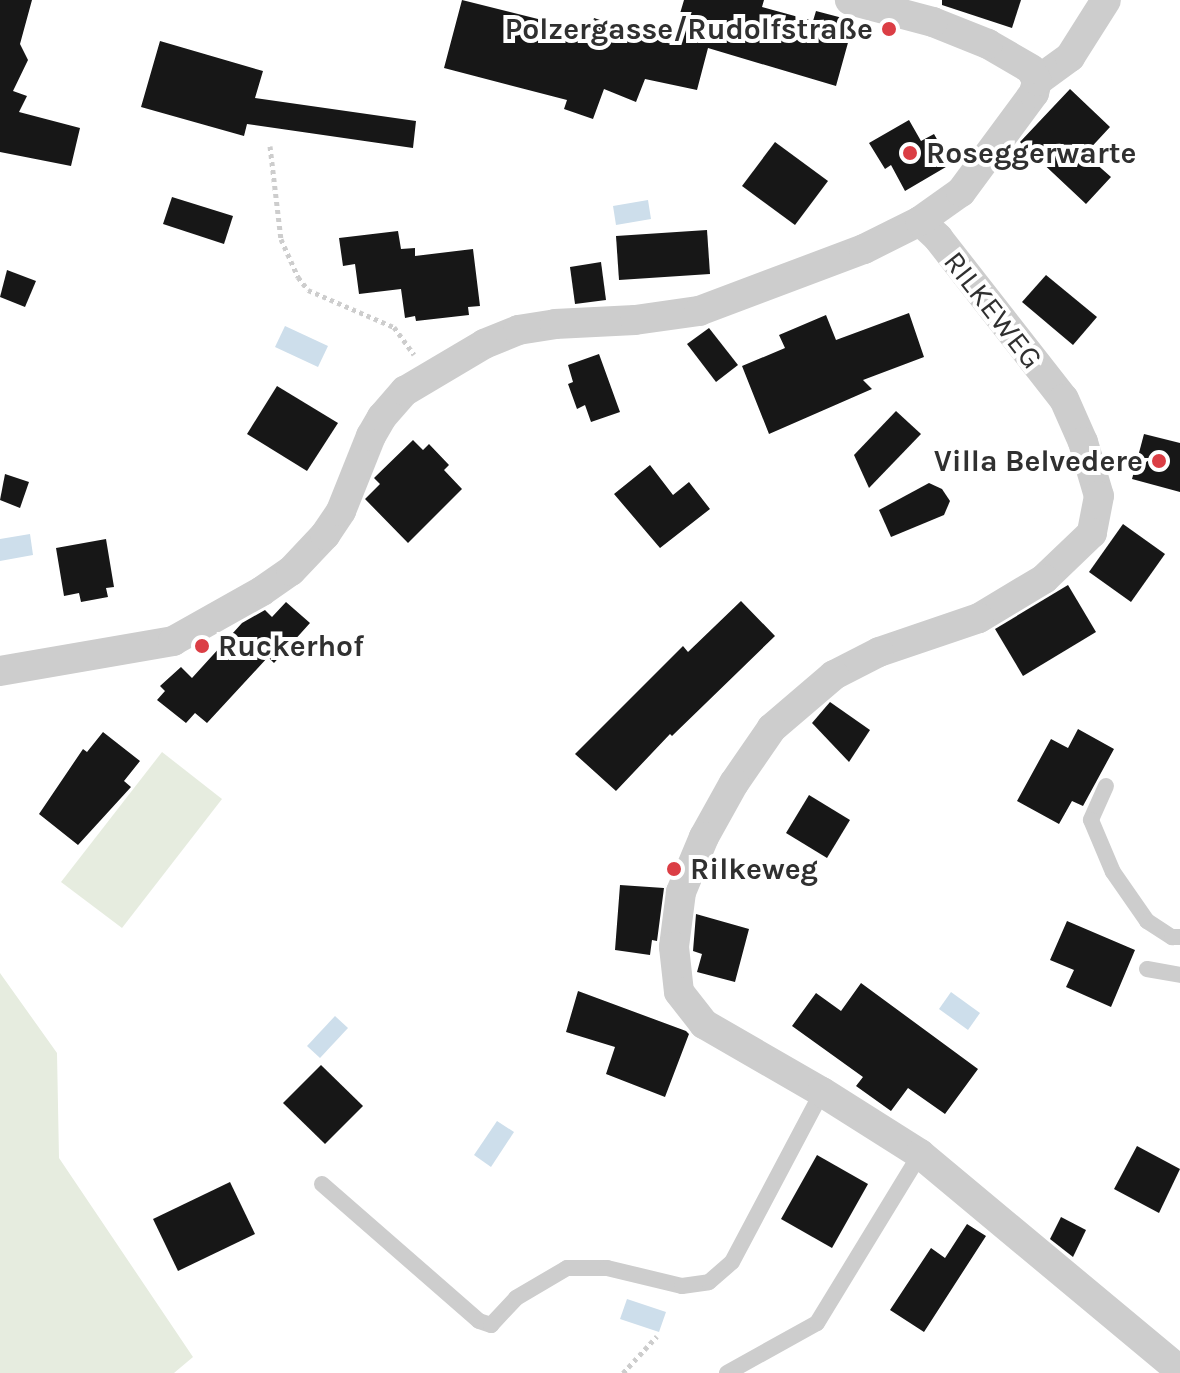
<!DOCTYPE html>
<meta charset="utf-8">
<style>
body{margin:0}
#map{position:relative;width:1180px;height:1373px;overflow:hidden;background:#fff;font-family:Karla,sans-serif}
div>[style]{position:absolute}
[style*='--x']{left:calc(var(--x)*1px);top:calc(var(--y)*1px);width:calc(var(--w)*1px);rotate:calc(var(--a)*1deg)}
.green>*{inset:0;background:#e6ecdf}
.water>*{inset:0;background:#cddeeb}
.building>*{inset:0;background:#171717}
.path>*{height:5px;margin-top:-2.5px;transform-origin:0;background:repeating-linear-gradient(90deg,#cdcdcd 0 4px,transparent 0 8px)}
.lane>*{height:16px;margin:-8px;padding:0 8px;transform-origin:8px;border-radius:8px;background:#cdcdcd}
.street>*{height:30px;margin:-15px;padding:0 15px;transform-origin:15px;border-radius:15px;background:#cdcdcd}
.dots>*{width:22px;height:22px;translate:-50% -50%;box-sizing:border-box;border:4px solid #fff;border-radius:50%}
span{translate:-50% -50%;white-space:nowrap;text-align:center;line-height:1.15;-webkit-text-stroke:8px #fff;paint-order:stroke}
.poi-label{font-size:30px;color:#303030;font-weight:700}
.right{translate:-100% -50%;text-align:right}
.left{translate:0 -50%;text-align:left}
.street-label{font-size:30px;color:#303030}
</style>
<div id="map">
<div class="green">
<div style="clip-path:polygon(162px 752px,222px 799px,122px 928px,61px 882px)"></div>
<div style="clip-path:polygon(0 973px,57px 1053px,59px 1158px,193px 1357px,174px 1373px,0 1373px)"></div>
</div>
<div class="water">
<div style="clip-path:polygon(648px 200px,651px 219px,616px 225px,613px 206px)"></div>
<div style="clip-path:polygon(285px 326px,328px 346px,318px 367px,275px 347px)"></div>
<div style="clip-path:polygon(30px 534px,33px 555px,0 561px,0 539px)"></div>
<div style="clip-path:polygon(951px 992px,980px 1013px,968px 1030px,939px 1009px)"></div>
<div style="clip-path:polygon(335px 1016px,348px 1028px,320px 1058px,307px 1046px)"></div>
<div style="clip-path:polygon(497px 1121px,514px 1132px,491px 1167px,474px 1155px)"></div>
<div style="clip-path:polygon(627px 1299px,666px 1312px,659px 1332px,620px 1319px)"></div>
</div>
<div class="building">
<div style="clip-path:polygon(0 0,32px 0,20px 44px,28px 60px,13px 91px,27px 96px,19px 112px,80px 128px,71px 166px,0 152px)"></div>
<div style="clip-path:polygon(462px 0,590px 32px,594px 18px,671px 44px,684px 0,764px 0,762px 7px,813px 21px,816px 11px,854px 21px,836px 86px,708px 48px,697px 90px,645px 79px,636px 102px,604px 89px,593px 119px,564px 109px,567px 100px,444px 68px)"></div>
<div style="clip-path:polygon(942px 0,1021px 0,1012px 28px,942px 5px)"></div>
<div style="clip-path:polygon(160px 41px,263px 71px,255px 98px,416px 121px,413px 148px,247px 124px,244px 136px,141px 107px)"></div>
<div style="clip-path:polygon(1070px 89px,1110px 127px,1085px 154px,1111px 177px,1086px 204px,1020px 142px)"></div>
<div style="clip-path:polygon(909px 120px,921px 141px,934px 134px,951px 164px,905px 191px,891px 165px,885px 169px,869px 143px)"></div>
<div style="clip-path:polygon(775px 142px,828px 181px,795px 225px,742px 186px)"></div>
<div style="clip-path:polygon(172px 197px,233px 216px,224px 244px,163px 224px)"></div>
<div style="clip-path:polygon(707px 230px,710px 274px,619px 280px,616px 236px)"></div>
<div style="clip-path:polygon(398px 231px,401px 249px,415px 248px,415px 256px,473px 249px,480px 306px,468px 307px,469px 315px,416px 321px,415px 316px,405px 318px,401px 289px,359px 294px,355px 264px,343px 266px,339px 238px)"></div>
<div style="clip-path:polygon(601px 262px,606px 300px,575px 304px,570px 267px)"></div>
<div style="clip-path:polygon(7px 270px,36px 281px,25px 307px,0 297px)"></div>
<div style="clip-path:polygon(1046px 275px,1097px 317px,1073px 345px,1022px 302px)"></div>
<div style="clip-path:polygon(909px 313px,924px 357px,863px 380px,872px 389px,769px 434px,742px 366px,785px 348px,779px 335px,826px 315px,836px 340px)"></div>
<div style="clip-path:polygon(709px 328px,738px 365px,716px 382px,687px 344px)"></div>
<div style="clip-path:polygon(599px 354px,620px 412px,591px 422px,585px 405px,577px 409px,568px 384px,573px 382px,568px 365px)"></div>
<div style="clip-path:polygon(277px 386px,338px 423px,307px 471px,247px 434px)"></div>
<div style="clip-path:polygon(896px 411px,921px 434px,869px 488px,854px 455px)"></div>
<div style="clip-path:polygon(1144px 434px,1180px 443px,1180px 492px,1132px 479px)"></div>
<div style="clip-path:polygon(413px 440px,423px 450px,429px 444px,449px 465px,444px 470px,462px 489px,408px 543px,365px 499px,380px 484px,374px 478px)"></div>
<div style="clip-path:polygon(650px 465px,673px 495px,689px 482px,710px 509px,660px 548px,614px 494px)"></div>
<div style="clip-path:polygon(5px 474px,29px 482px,20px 508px,0 500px)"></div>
<div style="clip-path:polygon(929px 483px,942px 489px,950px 501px,944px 515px,891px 537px,879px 510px)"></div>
<div style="clip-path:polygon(1123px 524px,1165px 554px,1131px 602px,1089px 572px)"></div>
<div style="clip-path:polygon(106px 539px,114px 587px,106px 588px,108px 597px,81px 602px,79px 593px,64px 596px,56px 548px)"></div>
<div style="clip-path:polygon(1068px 585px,1096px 632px,1023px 676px,995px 629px)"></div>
<div style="clip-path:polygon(741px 601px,775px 636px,672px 736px,670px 734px,616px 791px,575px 754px,683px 646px,688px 652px)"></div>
<div style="clip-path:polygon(286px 602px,310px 623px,274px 663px,268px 657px,207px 723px,195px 713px,186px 723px,157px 700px,165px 691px,160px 686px,181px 667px,192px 678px,242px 623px,265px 610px,272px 617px)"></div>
<div style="clip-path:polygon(830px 702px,870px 730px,849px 762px,812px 723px)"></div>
<div style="clip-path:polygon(1078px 729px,1114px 749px,1083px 806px,1072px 801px,1059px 824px,1017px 801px,1051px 739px,1068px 748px)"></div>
<div style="clip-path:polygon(103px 732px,140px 761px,124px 781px,131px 787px,78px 845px,39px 814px,83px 749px,87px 752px)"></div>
<div style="clip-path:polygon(809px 795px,850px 820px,827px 858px,786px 833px)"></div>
<div style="clip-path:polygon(620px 885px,664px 888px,657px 941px,652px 940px,650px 955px,615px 950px)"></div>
<div style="clip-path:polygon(696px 914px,749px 929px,735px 982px,697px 972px,702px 954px,693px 951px)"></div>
<div style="clip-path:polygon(1067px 921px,1135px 950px,1111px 1007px,1066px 987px,1074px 970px,1050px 960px)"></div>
<div style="clip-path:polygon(861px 983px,978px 1069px,945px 1114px,908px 1088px,891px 1111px,856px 1086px,863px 1077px,792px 1026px,816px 993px,841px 1011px)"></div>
<div style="clip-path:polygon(578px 991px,686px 1031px,689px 1034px,665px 1097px,606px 1074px,615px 1047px,566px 1032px)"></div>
<div style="clip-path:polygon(321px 1065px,363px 1106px,325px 1144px,283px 1103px)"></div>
<div style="clip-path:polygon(1137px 1146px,1180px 1169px,1159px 1213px,1114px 1189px)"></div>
<div style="clip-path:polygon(817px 1155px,868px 1184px,832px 1248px,781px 1219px)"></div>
<div style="clip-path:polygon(230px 1182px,255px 1234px,178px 1271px,153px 1219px)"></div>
<div style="clip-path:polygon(1061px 1217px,1086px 1230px,1073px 1257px,1050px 1239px)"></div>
<div style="clip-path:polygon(967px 1224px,986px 1236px,924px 1332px,890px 1310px,931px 1248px,945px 1258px)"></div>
</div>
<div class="path">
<div style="--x:270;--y:146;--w:94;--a:83.3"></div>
<div style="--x:281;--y:239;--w:42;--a:65.9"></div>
<div style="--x:298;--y:277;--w:16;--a:52"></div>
<div style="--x:308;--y:290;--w:94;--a:23.3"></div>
<div style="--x:394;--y:327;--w:34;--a:54"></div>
<div style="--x:623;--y:1373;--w:50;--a:-47.4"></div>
</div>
<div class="lane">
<div style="--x:1106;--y:786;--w:37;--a:114"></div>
<div style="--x:1091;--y:820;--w:56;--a:67.1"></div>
<div style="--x:1113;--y:872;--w:60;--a:55.2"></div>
<div style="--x:1147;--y:921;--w:30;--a:33"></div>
<div style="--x:1172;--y:937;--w:8;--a:0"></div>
<div style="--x:1147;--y:969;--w:34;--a:10"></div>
<div style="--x:322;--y:1184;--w:208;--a:41.1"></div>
<div style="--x:479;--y:1321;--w:13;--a:18"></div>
<div style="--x:491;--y:1325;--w:37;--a:-47"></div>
<div style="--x:516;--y:1298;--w:59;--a:-30.5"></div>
<div style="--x:567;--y:1268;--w:40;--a:0"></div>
<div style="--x:607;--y:1268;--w:77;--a:13.5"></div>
<div style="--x:682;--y:1286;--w:27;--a:-8"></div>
<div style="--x:709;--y:1282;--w:30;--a:-41"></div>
<div style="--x:732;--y:1262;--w:192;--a:-62.1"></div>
<div style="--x:727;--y:1373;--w:103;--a:-29.1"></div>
<div style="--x:817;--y:1323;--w:198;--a:-58.6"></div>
</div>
<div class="street">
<div style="--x:1037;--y:81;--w:41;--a:-36"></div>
<div style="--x:1070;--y:57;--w:67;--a:-57.7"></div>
<div style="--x:920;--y:221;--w:25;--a:43"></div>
<div style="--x:938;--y:238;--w:204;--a:52"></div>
<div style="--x:1064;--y:399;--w:47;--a:66.2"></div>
<div style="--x:1083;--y:442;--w:56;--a:73.5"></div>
<div style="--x:1099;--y:496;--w:38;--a:101"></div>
<div style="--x:1092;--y:533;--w:66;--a:136.2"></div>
<div style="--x:1044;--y:579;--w:76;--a:149"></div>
<div style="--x:979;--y:618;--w:106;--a:161.2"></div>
<div style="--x:879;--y:652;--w:51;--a:152.9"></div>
<div style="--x:834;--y:675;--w:82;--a:139.5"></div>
<div style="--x:772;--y:728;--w:67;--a:124.6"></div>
<div style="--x:734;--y:783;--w:62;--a:119.1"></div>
<div style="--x:704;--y:837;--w:60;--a:112.7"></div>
<div style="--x:681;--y:892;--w:55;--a:97.3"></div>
<div style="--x:674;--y:947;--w:45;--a:83.7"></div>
<div style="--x:679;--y:992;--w:41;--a:52"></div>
<div style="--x:704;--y:1024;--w:136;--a:30"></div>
<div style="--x:822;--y:1092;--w:116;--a:32.3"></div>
<div style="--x:920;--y:1154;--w:339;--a:39.8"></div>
<div style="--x:0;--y:671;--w:176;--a:-9.8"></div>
<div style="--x:173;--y:641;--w:102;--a:-29.3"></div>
<div style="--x:262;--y:591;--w:35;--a:-35"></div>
<div style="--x:291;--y:571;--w:50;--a:-46.6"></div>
<div style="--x:325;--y:535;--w:29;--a:-56"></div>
<div style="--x:341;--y:511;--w:81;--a:-68.2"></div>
<div style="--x:371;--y:436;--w:22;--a:-60"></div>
<div style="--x:382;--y:417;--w:35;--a:-49"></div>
<div style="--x:405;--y:391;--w:92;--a:-30.7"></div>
<div style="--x:484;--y:344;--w:37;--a:-22"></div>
<div style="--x:518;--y:330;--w:37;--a:-9"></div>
<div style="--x:555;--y:324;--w:80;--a:-2.9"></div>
<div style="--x:635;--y:320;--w:65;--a:-8"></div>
<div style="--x:699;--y:311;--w:176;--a:-20.6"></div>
<div style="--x:864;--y:249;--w:63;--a:-26.6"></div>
<div style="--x:920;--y:221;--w:50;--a:-35.3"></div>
<div style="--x:961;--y:192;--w:123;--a:-53.6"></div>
<div style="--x:1034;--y:93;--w:12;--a:-76"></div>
<div style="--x:1037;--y:81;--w:13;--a:-117"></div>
<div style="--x:1031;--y:69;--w:50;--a:-149.8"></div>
<div style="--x:988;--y:44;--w:59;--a:-158.2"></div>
<div style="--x:933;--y:22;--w:86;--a:-165.2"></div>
</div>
<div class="dots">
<div style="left:889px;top:29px;background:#db3e45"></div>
<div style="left:910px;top:153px;background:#db3e45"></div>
<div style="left:1159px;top:461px;background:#db3e45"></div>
<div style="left:202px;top:646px;background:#db3e45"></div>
<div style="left:674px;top:869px;background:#db3e45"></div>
</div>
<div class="poi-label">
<span class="right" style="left:873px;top:29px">Polzergasse/Rudolfstraße</span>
<span class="left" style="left:926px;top:153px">Roseggerwarte</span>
<span class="right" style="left:1143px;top:461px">Villa Belvedere</span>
<span class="left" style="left:218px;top:646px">Ruckerhof</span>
<span class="left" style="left:690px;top:869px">Rilkeweg</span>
</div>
<div class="street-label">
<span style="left:993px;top:310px;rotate:52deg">RILKEWEG</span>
</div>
</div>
